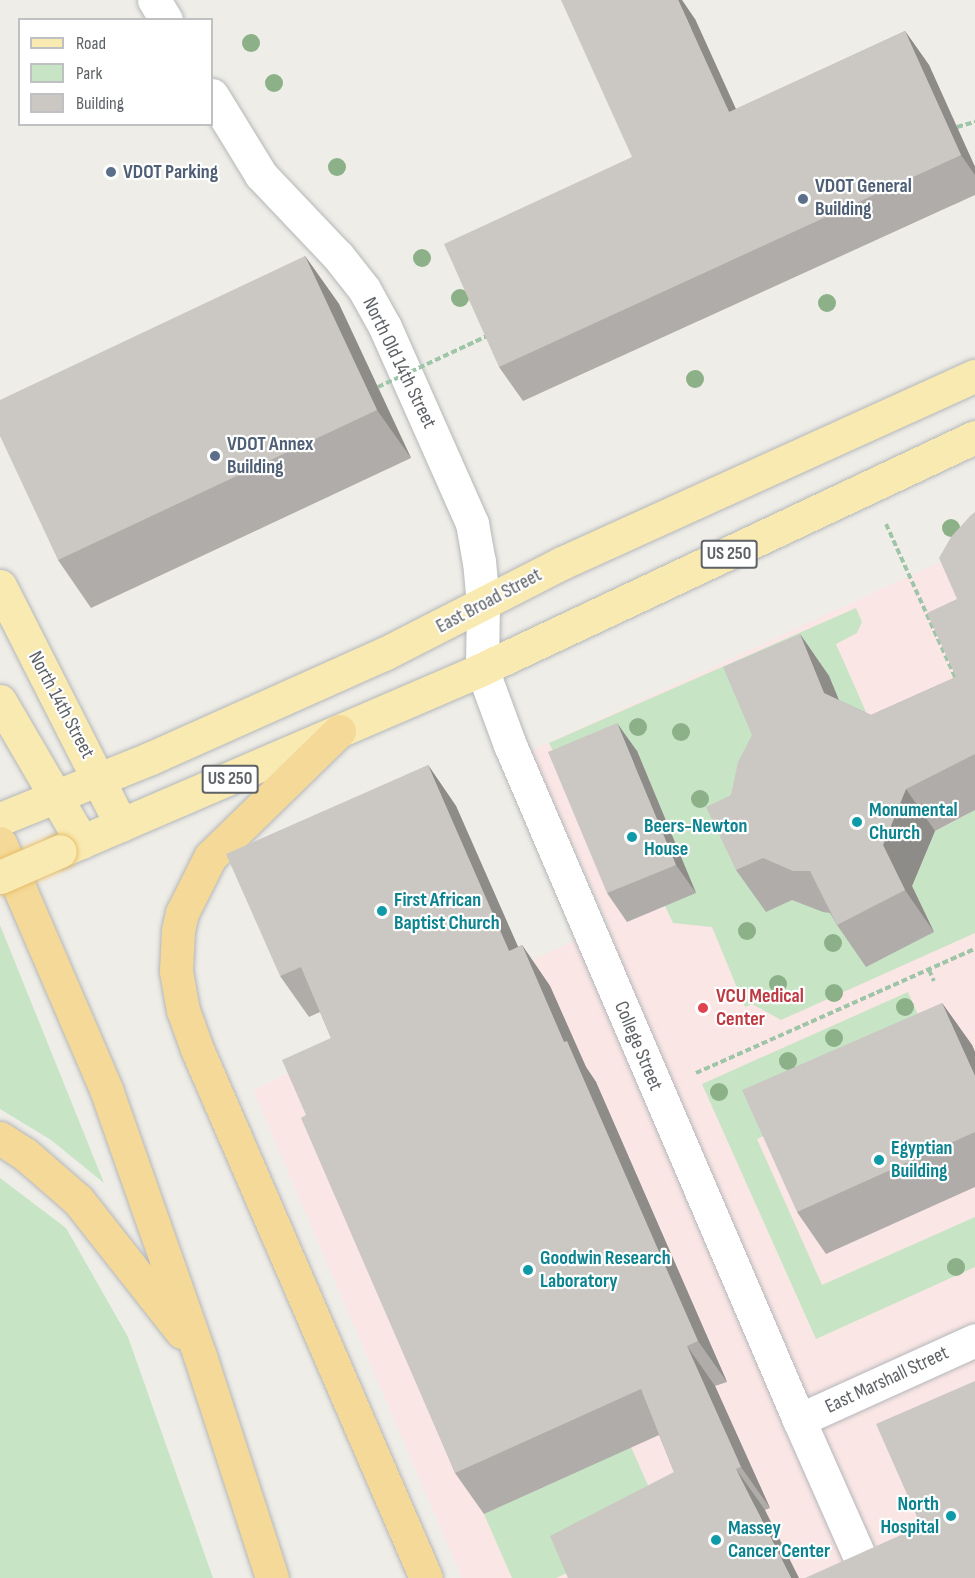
<!DOCTYPE html>
<style>
body{margin:0}
#map{position:relative;width:975px;height:1578px;overflow:hidden;background:#efede7;font-family:"Sofia Sans Condensed",sans-serif}
div>[style]{position:absolute}
[style*='--x']{left:calc(var(--x)*1px);top:calc(var(--y)*1px);width:calc(var(--w)*1px);rotate:calc(var(--a)*1deg)}
.medical>*{inset:0;background:#fae6e5}
.green>*{inset:0;background:#c7e4c5}
.path>*{height:4px;margin-top:-2px;transform-origin:0;background:repeating-linear-gradient(90deg,#9fc5a8 0 6px,transparent 0 9px)}
.roads{filter:drop-shadow(0 0 2px #b4b7ba) drop-shadow(0 0 2px #b4b7ba)}
.minor>*{height:33px;margin:-16.5px;padding:0 16.5px;transform-origin:16.5px;border-radius:16.5px;background:#fff}
.tertiary>*{height:33px;margin:-16.5px;padding:0 16.5px;transform-origin:16.5px;border-radius:16.5px;background:#fff}
.primary>*{height:33px;margin:-16.5px;padding:0 16.5px;transform-origin:16.5px;border-radius:16.5px;background:#f9eab2}
.motorway>*{height:33px;margin:-16.5px;padding:0 16.5px;transform-origin:16.5px;border-radius:16.5px;background:#f5d998}
.path-bridge>*{height:4px;margin-top:-2px;transform-origin:0;background:repeating-linear-gradient(90deg,#9fc5a8 0 6px,transparent 0 9px)}
.bridges{filter:drop-shadow(0 0 2px #e7be68) drop-shadow(0 0 2px #e7be68)}
.primary-bridge>*{height:33px;margin:-16.5px;padding:0 16.5px;transform-origin:16.5px;border-radius:16.5px;background:#f9eab2}
.trees>*{width:18px;height:18px;margin:-9px;border-radius:50%;background:#8cb188}
.wall>*{inset:0;background:#afaca9}
.shaded-wall>*{inset:0;background:#8e8c89}
.building>*{inset:0;background:#cbc8c4}
.dots>*{width:16px;height:16px;translate:-50% -50%;box-sizing:border-box;border:3px solid #fff;border-radius:50%}
span{translate:-50% -50%;white-space:nowrap;text-align:center;line-height:1.15;-webkit-text-stroke:4.5px #fff;paint-order:stroke}
.shield-label span{padding:2px 4px;background:#fff;border:2px solid;border-radius:4px;-webkit-text-stroke-width:0}
.shield-label{font-size:18px;color:#5e6266;font-weight:700}
.service-label{font-size:20px;color:#4e5e75;font-weight:700}
.left{translate:0 -50%;text-align:left}
.street-label{font-size:20px;color:#5e6266}
.culture-label{font-size:20px;color:#0d838f;font-weight:700}
.right{translate:-100% -50%;text-align:right}
.health-label{font-size:20px;color:#be3a42;font-weight:700}
.legend{position:absolute;left:18px;top:18px;width:195px;height:108px;box-sizing:border-box;background:#fff;border:2px solid #bfc0c2;margin:0;padding:8px 10px;list-style:none;font-size:18px;color:#5e6266}
.legend li{display:flex;align-items:center;gap:12px;height:30px}
.legend b{width:30px;border:2px solid #bfc0c2}
</style>
<div id="map">
<div class="medical">
<div style="clip-path:polygon(975px 546px,975px 1578px,462px 1578px,253px 1090px,608px 925px,531px 751px)"></div>
</div>
<div class="green">
<div style="clip-path:polygon(856px 608px,862px 622px,857px 633px,836px 644px,866px 712px,847px 720px,799px 896px,839px 913px,934px 932px,912px 886px,935px 831px,968px 814px,975px 747px,975px 933px,781px 1020px,752px 1004px,745px 1007px,712px 927px,673px 923px,665px 906px,568px 781px,549px 743px)"></div>
<div style="clip-path:polygon(0 925px,104px 1183px,51px 1140px,0 1109px)"></div>
<div style="clip-path:polygon(908px 992px,937px 1058px,757px 1139px,822px 1285px,975px 1217px,975px 1267px,816px 1339px,702px 1084px)"></div>
<div style="clip-path:polygon(0 1178px,66px 1228px,128px 1337px,213px 1578px,0 1578px)"></div>
<div style="clip-path:polygon(631px 1447px,667px 1528px,556px 1578px,512px 1578px,484px 1514px)"></div>
</div>
<div class="path">
<div style="--x:957;--y:127;--w:19;--a:-16"></div>
<div style="--x:886;--y:524;--w:172;--a:65.7"></div>
<div style="--x:929;--y:970;--w:12;--a:66"></div>
<div style="--x:696;--y:1073;--w:305;--a:-24"></div>
</div>
<div class="roads">
<div class="minor">
<div style="--x:154;--y:0;--w:23;--a:59"></div>
<div style="--x:212;--y:95;--w:94;--a:58.5"></div>
<div style="--x:261;--y:175;--w:112;--a:46.5"></div>
<div style="--x:338;--y:256;--w:42;--a:51.8"></div>
<div style="--x:364;--y:289;--w:43;--a:61.1"></div>
<div style="--x:385;--y:327;--w:214;--a:66.1"></div>
<div style="--x:472;--y:523;--w:39;--a:80"></div>
<div style="--x:479;--y:561;--w:43;--a:84.7"></div>
<div style="--x:799;--y:1420;--w:161;--a:66.1"></div>
</div>
<div class="tertiary">
<div style="--x:483;--y:604;--w:65;--a:90.9"></div>
<div style="--x:482;--y:669;--w:81;--a:69.8"></div>
<div style="--x:510;--y:745;--w:734;--a:66.82"></div>
<div style="--x:799;--y:1420;--w:193;--a:-24.4"></div>
</div>
<div class="primary">
<div style="--x:0;--y:586;--w:268;--a:63.1"></div>
<div style="--x:0;--y:701;--w:163;--a:59.8"></div>
<div style="--x:0;--y:819;--w:163;--a:-22"></div>
<div style="--x:151;--y:758;--w:255;--a:-24.1"></div>
<div style="--x:384;--y:654;--w:200;--a:-27.1"></div>
<div style="--x:562;--y:563;--w:453;--a:-24.4"></div>
<div style="--x:60;--y:851;--w:460;--a:-23.3"></div>
<div style="--x:482;--y:669;--w:545;--a:-25.2"></div>
</div>
<div class="motorway">
<div style="--x:339;--y:731;--w:180;--a:135.7"></div>
<div style="--x:210;--y:857;--w:63;--a:116.6"></div>
<div style="--x:182;--y:913;--w:18;--a:103"></div>
<div style="--x:178;--y:931;--w:40;--a:92.9"></div>
<div style="--x:176;--y:971;--w:40;--a:80"></div>
<div style="--x:183;--y:1010;--w:41;--a:70.3"></div>
<div style="--x:197;--y:1049;--w:576;--a:66.59"></div>
<div style="--x:0;--y:843;--w:271;--a:66.7"></div>
<div style="--x:107;--y:1092;--w:280;--a:70.6"></div>
<div style="--x:200;--y:1356;--w:233;--a:72"></div>
<div style="--x:0;--y:1138;--w:30;--a:33"></div>
<div style="--x:25;--y:1154;--w:70;--a:41"></div>
<div style="--x:78;--y:1200;--w:168;--a:51.8"></div>
</div>
</div>
<div class="path-bridge">
<div style="--x:378;--y:387;--w:123;--a:-25.1"></div>
</div>
<div class="bridges">
<div class="primary-bridge">
<div style="--x:0;--y:877;--w:65;--a:-23.4"></div>
</div>
</div>
<div class="trees">
<div style="left:251px;top:43px"></div>
<div style="left:274px;top:83px"></div>
<div style="left:337px;top:167px"></div>
<div style="left:422px;top:258px"></div>
<div style="left:460px;top:298px"></div>
<div style="left:827px;top:303px"></div>
<div style="left:695px;top:379px"></div>
<div style="left:951px;top:528px"></div>
<div style="left:638px;top:727px"></div>
<div style="left:681px;top:732px"></div>
<div style="left:700px;top:799px"></div>
<div style="left:747px;top:931px"></div>
<div style="left:833px;top:943px"></div>
<div style="left:778px;top:984px"></div>
<div style="left:834px;top:993px"></div>
<div style="left:905px;top:1007px"></div>
<div style="left:834px;top:1038px"></div>
<div style="left:788px;top:1061px"></div>
<div style="left:719px;top:1092px"></div>
<div style="left:956px;top:1267px"></div>
</div>
<div class="wall">
<div style="clip-path:polygon(695px 19px,736px 109px,905px 31px,929px 65px,975px 167px,975px 195px,523px 401px,499px 367px,632px 157px)"></div>
<div style="clip-path:polygon(305px 256px,339px 304px,411px 458px,91px 608px,58px 560px)"></div>
<div style="clip-path:polygon(975px 512px,975px 810px,935px 831px,912px 886px,934px 932px,866px 967px,837px 925px,830px 913px,823px 912px,792px 900px,766px 912px,736px 870px,731px 795px,800px 634px,829px 676px,839px 700px,871px 715px,956px 677px,957px 599px)"></div>
<div style="clip-path:polygon(637px 751px,696px 893px,627px 922px,607px 893px)"></div>
<div style="clip-path:polygon(428px 765px,456px 806px,518px 947px,522px 945px,550px 986px,586px 1067px,596px 1082px,727px 1382px,715px 1386px,770px 1508px,765px 1510px,674px 1472px,659px 1435px,484px 1514px,455px 1473px,306px 1115px,331px 1038px,320px 1012px,309px 1017px,280px 976px)"></div>
<div style="clip-path:polygon(942px 1003px,972px 1045px,975px 1052px,975px 1187px,826px 1254px,797px 1212px)"></div>
</div>
<div class="shaded-wall">
<div style="clip-path:polygon(678px 0,682px 0,695px 19px,753px 147px,729px 112px)"></div>
<div style="clip-path:polygon(905px 31px,929px 65px,975px 167px,975px 175px,961px 155px)"></div>
<div style="clip-path:polygon(305px 256px,339px 304px,411px 458px,377px 410px)"></div>
<div style="clip-path:polygon(800px 634px,829px 676px,853px 735px,824px 693px)"></div>
<div style="clip-path:polygon(617px 723px,637px 751px,696px 893px,676px 865px)"></div>
<div style="clip-path:polygon(428px 765px,456px 806px,538px 992px,509px 951px)"></div>
<div style="clip-path:polygon(906px 789px,935px 831px,912px 886px,934px 932px,905px 890px,883px 845px)"></div>
<div style="clip-path:polygon(522px 945px,550px 986px,586px 1067px,596px 1082px,727px 1382px,698px 1341px,564px 1042px)"></div>
<div style="clip-path:polygon(942px 1003px,972px 1045px,975px 1052px,975px 1076px)"></div>
<div style="clip-path:polygon(687px 1346px,715px 1386px,770px 1508px,741px 1467px)"></div>
<div style="clip-path:polygon(736px 1469px,765px 1510px,799px 1578px,791px 1578px)"></div>
</div>
<div class="building">
<div style="clip-path:polygon(561px 0,678px 0,729px 112px,905px 31px,961px 155px,499px 367px,444px 244px,632px 157px)"></div>
<div style="clip-path:polygon(305px 256px,377px 410px,58px 560px,0 436px,0 400px)"></div>
<div style="clip-path:polygon(975px 512px,975px 754px,906px 789px,883px 845px,905px 890px,837px 925px,810px 871px,793px 871px,763px 858px,736px 870px,706px 807px,731px 795px,738px 762px,752px 735px,723px 667px,800px 634px,824px 693px,871px 715px,956px 677px,927px 613px,957px 599px,939px 558px,951px 537px,971px 515px)"></div>
<div style="clip-path:polygon(617px 723px,676px 865px,607px 893px,548px 752px)"></div>
<div style="clip-path:polygon(428px 765px,509px 951px,522px 945px,564px 1042px,567px 1041px,698px 1341px,687px 1346px,741px 1467px,736px 1469px,791px 1578px,568px 1578px,550px 1536px,674px 1472px,641px 1389px,455px 1473px,301px 1118px,306px 1115px,282px 1060px,331px 1038px,301px 967px,280px 976px,226px 854px)"></div>
<div style="clip-path:polygon(942px 1003px,975px 1076px,975px 1132px,797px 1212px,742px 1090px)"></div>
<div style="clip-path:polygon(975px 1381px,975px 1578px,805px 1578px,921px 1526px,876px 1424px)"></div>
</div>
<div class="dots">
<div style="left:111px;top:172px;background:#5c6f8a"></div>
<div style="left:803px;top:199px;background:#5c6f8a"></div>
<div style="left:215px;top:456px;background:#5c6f8a"></div>
<div style="left:857px;top:822px;background:#0f9aa8"></div>
<div style="left:632px;top:837px;background:#0f9aa8"></div>
<div style="left:382px;top:911px;background:#0f9aa8"></div>
<div style="left:703px;top:1008px;background:#e0444e"></div>
<div style="left:879px;top:1160px;background:#0f9aa8"></div>
<div style="left:528px;top:1270px;background:#0f9aa8"></div>
<div style="left:951px;top:1516px;background:#0f9aa8"></div>
<div style="left:716px;top:1540px;background:#0f9aa8"></div>
</div>
<div class="shield-label">
<span style="left:729px;top:554px">US 250</span>
<span style="left:230px;top:779px">US 250</span>
</div>
<div class="service-label">
<span class="left" style="left:123px;top:172px">VDOT Parking</span>
<span class="left" style="left:815px;top:198px">VDOT General<br>Building</span>
<span class="left" style="left:227px;top:456px">VDOT Annex<br>Building</span>
</div>
<div class="street-label">
<span style="left:399px;top:363px;rotate:64deg">North Old 14th Street</span>
<span style="left:489px;top:601px;rotate:-28deg">East Broad Street</span>
<span style="left:61px;top:705px;rotate:62deg">North 14th Street</span>
<span style="left:638px;top:1046px;rotate:67deg">College Street</span>
<span style="left:887px;top:1380px;rotate:-25deg">East Marshall Street</span>
</div>
<div class="culture-label">
<span class="left" style="left:869px;top:822px">Monumental<br>Church</span>
<span class="left" style="left:644px;top:838px">Beers-Newton<br>House</span>
<span class="left" style="left:394px;top:912px">First African<br>Baptist Church</span>
<span class="left" style="left:891px;top:1160px">Egyptian<br>Building</span>
<span class="left" style="left:540px;top:1270px">Goodwin Research<br>Laboratory</span>
<span class="right" style="left:939px;top:1516px">North<br>Hospital</span>
<span class="left" style="left:728px;top:1540px">Massey<br>Cancer Center</span>
</div>
<div class="health-label">
<span class="left" style="left:716px;top:1008px">VCU Medical<br>Center</span>
</div>
<ul class="legend">
<li><b style="height:8px;background:#f9eab2"></b>Road</li>
<li><b style="height:16px;background:#c7e4c5"></b>Park</li>
<li><b style="height:16px;background:#cbc8c4"></b>Building</li>
</ul>
</div>
